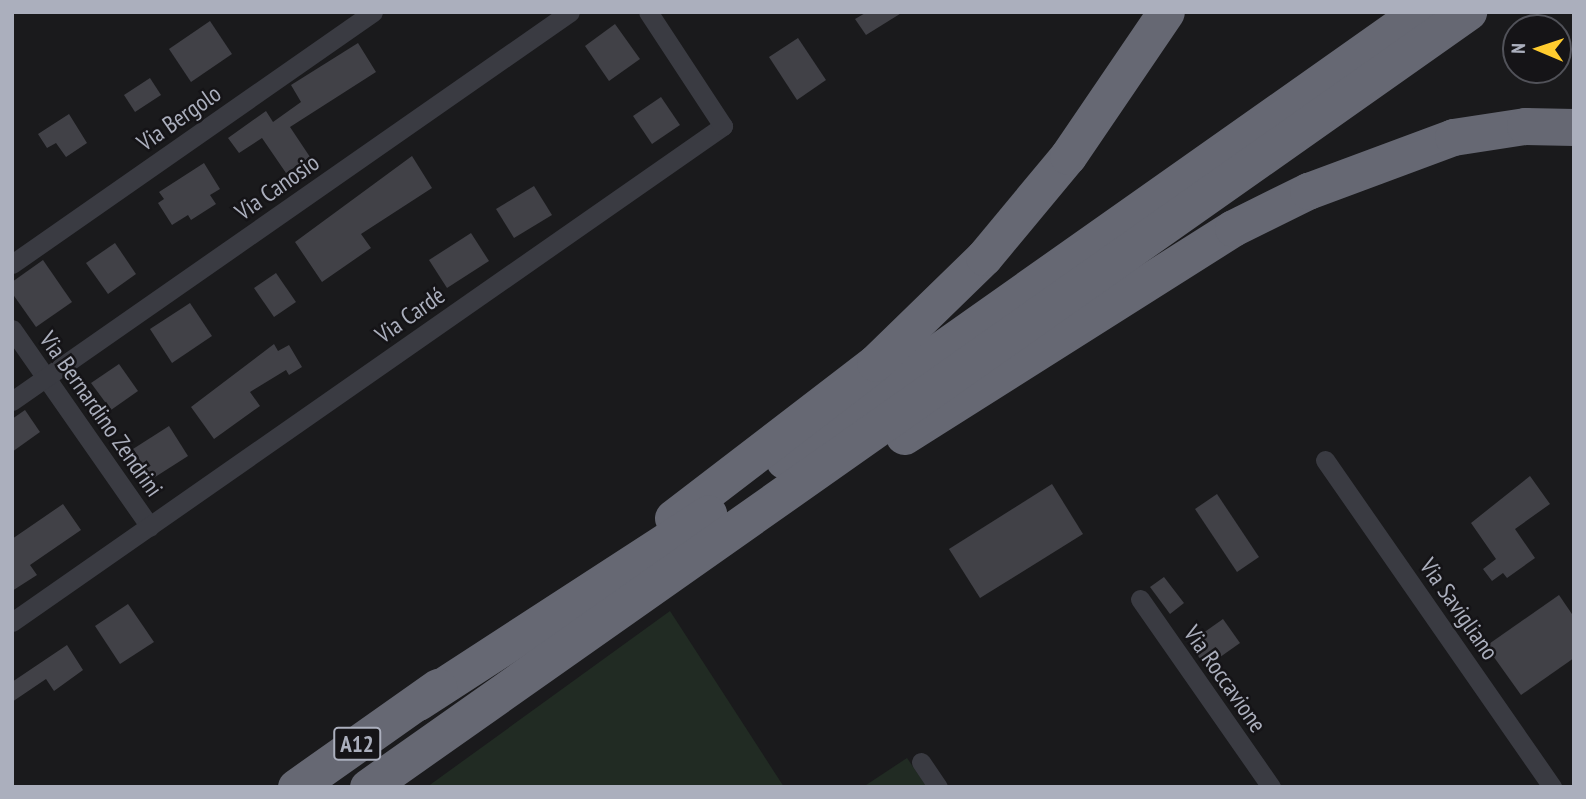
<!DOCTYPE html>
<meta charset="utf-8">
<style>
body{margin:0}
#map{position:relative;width:1586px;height:799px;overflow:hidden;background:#1a1a1c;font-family:"PT Sans Narrow",sans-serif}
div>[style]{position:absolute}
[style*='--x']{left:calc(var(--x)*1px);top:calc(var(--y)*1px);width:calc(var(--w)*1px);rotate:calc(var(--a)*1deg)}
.green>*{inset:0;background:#212b23}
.building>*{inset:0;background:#414147}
.minor>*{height:19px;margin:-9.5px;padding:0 9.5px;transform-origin:9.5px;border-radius:9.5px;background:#3a3b42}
.motorway>*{height:37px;margin:-18.5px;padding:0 18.5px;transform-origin:18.5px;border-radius:18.5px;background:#666873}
span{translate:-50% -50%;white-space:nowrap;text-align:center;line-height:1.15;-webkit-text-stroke:5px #151417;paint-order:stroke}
.shield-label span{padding:2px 5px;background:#151417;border:2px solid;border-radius:5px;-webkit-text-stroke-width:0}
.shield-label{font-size:23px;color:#abafbd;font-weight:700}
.street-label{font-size:24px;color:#abafbd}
.frame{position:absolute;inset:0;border:14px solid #abafbd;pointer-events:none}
.north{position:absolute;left:1502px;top:14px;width:70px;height:70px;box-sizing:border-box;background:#151417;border:2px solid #515259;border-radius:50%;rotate:272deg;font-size:19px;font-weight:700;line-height:28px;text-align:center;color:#abafbd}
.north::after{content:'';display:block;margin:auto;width:24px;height:32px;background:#ffcc2f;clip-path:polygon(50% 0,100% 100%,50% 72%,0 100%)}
</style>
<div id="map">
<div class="green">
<div style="clip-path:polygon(670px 611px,784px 787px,427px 787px)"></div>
<div style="clip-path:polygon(907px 758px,927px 787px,863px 787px)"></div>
</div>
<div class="building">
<div style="clip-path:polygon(867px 12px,903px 12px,866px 35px,855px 19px)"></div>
<div style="clip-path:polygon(210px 21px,232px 54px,191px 82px,169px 49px)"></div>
<div style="clip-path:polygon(615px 24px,640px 59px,609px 81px,585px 46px)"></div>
<div style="clip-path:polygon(798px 38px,826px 80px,797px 100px,769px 57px)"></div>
<div style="clip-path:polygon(358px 43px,376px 72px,290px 127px,310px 157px,286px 173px,262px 138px,239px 153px,228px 138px,266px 111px,273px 122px,301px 102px,291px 85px)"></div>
<div style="clip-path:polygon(150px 78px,161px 95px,135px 112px,124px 95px)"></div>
<div style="clip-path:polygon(661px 97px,680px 125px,652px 144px,633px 116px)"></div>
<div style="clip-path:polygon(69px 114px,87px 143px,66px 157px,56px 143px,47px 148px,38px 134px)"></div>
<div style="clip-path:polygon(412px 156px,432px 188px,361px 234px,371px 248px,322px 282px,295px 242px)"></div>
<div style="clip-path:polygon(204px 163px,220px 189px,210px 195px,216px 204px,191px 220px,188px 215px,172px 225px,158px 203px,164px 199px,159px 192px)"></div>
<div style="clip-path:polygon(534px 186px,552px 215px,514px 238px,496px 209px)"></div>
<div style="clip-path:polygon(471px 233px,489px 261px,447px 288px,429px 260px)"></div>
<div style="clip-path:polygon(115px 243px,136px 274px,108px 294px,86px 263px)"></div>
<div style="clip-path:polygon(43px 260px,72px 302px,36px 327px,12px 293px,12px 282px)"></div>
<div style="clip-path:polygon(276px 273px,296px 302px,274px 317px,254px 288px)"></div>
<div style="clip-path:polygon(190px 303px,212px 336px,172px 363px,150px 329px)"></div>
<div style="clip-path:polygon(274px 344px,278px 351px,289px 345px,302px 367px,289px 375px,286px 370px,250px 392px,260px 406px,214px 439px,191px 407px)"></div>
<div style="clip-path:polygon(119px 364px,138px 391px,111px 410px,91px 383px)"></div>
<div style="clip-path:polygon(25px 410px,40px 432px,12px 452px,12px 419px)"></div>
<div style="clip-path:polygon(169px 426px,188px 456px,152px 479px,133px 449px)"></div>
<div style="clip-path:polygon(1530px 476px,1550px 504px,1515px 529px,1535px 558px,1507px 578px,1503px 573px,1492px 581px,1483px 569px,1496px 559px,1471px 523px)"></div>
<div style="clip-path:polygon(1052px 484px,1083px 534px,980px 598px,949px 549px)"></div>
<div style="clip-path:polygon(1217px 494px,1259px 557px,1237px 572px,1195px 509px)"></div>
<div style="clip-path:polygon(63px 504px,81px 530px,30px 565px,37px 575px,12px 591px,12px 539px)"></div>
<div style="clip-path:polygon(1164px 577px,1184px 603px,1170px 614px,1150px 587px)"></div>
<div style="clip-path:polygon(1559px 595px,1574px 617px,1574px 658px,1521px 695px,1486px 646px)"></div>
<div style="clip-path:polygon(128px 604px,154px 642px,120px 664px,95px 626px)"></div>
<div style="clip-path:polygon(1223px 619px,1240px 643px,1206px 667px,1189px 643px)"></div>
<div style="clip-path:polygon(67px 645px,83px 670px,54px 691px,46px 679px,12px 702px,12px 682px)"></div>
</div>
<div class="minor">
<div style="--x:12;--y:264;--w:440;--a:-34.9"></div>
<div style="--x:12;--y:329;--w:241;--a:55.1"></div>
<div style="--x:12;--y:401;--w:680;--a:-34.88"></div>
<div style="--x:1325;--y:460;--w:398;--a:55.2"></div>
<div style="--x:1140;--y:599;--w:229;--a:55.1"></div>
<div style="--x:12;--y:622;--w:867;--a:-34.9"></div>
<div style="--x:723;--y:126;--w:136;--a:-123.3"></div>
<div style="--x:921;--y:762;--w:30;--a:56"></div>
</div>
<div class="motorway">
<div style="--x:904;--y:436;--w:389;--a:-32.3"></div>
<div style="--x:1233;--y:228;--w:84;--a:-26.3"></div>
<div style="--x:1308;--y:191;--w:155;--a:-20.4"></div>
<div style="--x:1453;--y:137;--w:73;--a:-8.7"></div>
<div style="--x:1525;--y:126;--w:49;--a:1.2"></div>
<div style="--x:784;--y:460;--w:777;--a:-35.2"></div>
<div style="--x:673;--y:518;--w:255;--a:-37.5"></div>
<div style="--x:875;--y:363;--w:152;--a:-44.2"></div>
<div style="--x:984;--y:257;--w:131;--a:-50.3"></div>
<div style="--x:1068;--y:156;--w:174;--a:-55.8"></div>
<div style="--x:418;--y:702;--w:346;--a:-33"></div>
<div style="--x:296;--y:787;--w:174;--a:-35.2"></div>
<div style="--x:368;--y:787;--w:1346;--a:-35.17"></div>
</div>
<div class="shield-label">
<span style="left:357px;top:744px">A12</span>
</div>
<div class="street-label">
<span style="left:179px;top:118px;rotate:-35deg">Via Bergolo</span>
<span style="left:277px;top:187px;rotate:-35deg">Via Canosio</span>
<span style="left:410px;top:315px;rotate:-35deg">Via Cardé</span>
<span style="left:101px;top:414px;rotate:55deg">Via Bernardino Zendrini</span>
<span style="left:1459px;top:609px;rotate:55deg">Via Savigliano</span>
<span style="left:1225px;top:679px;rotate:55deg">Via Roccavione</span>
</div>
<div class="frame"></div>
<div class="north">N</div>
</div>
